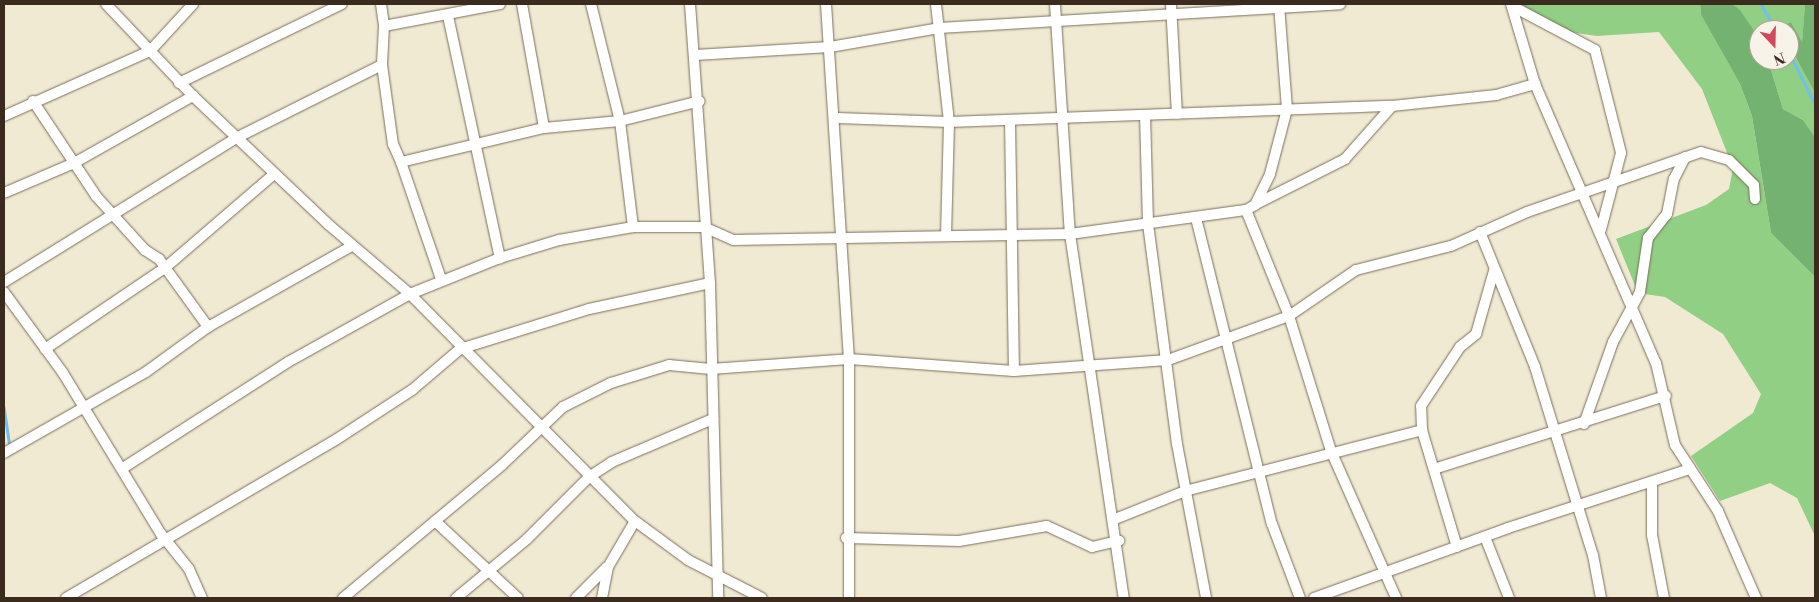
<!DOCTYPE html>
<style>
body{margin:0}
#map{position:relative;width:1819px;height:602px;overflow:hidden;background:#f0ead3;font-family:"Libre Bodoni",serif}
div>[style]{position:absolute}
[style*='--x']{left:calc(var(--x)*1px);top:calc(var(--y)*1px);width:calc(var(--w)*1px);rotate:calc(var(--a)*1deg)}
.green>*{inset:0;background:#91cf85}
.forest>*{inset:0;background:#74b272}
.stream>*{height:2.5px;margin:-1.25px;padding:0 1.25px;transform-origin:1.25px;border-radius:1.25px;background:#6fc0ea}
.roads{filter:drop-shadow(0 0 1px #7a6d5d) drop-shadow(0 0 1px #7a6d5d)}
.minor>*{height:10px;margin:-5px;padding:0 5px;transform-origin:5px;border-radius:5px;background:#fff}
span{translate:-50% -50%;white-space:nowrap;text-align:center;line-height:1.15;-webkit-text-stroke:4px #f7f3e8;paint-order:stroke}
.frame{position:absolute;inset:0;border:5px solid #3b2a1e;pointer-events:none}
.north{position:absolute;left:1749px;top:20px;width:50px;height:50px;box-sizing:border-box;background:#f7f3e8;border:1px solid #aca397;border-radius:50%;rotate:159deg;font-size:14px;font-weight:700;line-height:20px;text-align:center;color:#3b2a1e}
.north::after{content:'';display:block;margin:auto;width:18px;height:22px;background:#d1495b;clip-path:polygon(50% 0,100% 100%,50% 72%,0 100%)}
</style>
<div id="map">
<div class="green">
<div style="clip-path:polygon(1520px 4px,1700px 4px,1701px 15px,1740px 84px,1752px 116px,1771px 233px,1815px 277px,1815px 536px,1797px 498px,1770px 483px,1720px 501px,1691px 456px,1753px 413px,1761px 394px,1723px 334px,1665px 297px,1638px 293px,1616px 239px,1706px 205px,1729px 189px,1733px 168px,1702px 89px,1659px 32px,1597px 36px,1569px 32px,1531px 16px)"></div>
<div style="clip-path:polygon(1732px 4px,1805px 4px,1802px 43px,1791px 22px,1781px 26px,1783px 30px,1759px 30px,1759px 38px)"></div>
<div style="clip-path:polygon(1789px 45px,1815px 93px,1815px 137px,1803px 120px,1783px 109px,1768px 60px,1789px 60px)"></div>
</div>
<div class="forest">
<div style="clip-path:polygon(1700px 4px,1732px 4px,1740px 10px,1759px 38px,1759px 60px,1768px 60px,1783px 109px,1803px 120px,1815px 137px,1815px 277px,1771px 233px,1752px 116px,1740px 84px,1701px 15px)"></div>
<div style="clip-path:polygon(1805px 4px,1815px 4px,1815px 93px,1789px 45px,1789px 30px,1781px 26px,1791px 22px,1802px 42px)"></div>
</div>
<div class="stream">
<div style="--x:1761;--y:4;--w:30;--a:60"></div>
<div style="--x:1789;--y:52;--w:58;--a:63.4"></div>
<div style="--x:4;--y:407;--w:40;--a:81.5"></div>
</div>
<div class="roads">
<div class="minor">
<div style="--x:106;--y:4;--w:127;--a:46.6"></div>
<div style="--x:193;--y:96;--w:187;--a:43.5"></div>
<div style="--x:329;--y:225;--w:106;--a:40.4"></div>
<div style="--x:410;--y:294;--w:320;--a:45.3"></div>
<div style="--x:635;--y:521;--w:66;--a:36.3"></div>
<div style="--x:688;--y:560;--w:83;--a:27.2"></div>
<div style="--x:381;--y:4;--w:22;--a:82"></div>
<div style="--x:384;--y:26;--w:118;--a:-10.7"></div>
<div style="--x:522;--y:4;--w:126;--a:79.9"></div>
<div style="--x:591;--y:4;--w:121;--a:76.1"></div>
<div style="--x:620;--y:121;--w:107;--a:83"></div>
<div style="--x:690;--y:4;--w:280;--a:85.9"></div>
<div style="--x:710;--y:283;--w:315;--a:88.5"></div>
<div style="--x:826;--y:4;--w:356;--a:86.3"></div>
<div style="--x:849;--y:359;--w:239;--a:90"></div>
<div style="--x:936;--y:4;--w:119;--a:83.7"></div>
<div style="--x:949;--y:122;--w:114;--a:91.5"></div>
<div style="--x:1055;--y:4;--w:230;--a:86.3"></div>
<div style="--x:1070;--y:234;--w:368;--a:81.6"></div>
<div style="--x:1171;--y:4;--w:110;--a:86.9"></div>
<div style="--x:1511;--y:4;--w:84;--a:73.3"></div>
<div style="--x:1535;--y:84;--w:304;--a:66.6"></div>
<div style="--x:1656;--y:363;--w:84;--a:77"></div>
<div style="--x:1675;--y:445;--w:79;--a:56.9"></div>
<div style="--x:1718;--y:511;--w:95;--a:66.4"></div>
<div style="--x:1512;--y:6;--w:94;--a:27.9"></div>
<div style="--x:1595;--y:50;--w:106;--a:75.8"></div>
<div style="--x:1621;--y:153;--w:79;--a:104.7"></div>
<div style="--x:448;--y:16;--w:248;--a:77.9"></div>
<div style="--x:384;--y:26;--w:39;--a:93"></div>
<div style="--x:382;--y:65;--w:80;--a:82.1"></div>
<div style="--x:393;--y:144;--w:20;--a:66"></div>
<div style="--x:401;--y:162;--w:147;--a:-13.4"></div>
<div style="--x:544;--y:128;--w:76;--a:-5.3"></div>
<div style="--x:620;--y:121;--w:82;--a:-14"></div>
<div style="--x:695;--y:55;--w:135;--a:-3.4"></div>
<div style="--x:830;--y:47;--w:112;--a:-9.8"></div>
<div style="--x:940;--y:28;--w:401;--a:-3.4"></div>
<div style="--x:179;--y:83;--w:181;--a:-25.9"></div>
<div style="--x:33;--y:101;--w:114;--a:56.4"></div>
<div style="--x:96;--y:196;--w:73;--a:47.8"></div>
<div style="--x:145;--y:250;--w:17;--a:33"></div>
<div style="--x:159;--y:259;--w:84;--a:54.2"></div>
<div style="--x:1145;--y:115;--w:109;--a:88.4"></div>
<div style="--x:1148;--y:224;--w:222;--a:82.5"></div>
<div style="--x:1177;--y:444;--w:157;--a:79.3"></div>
<div style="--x:4;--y:116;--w:160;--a:-24"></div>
<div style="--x:150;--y:51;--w:64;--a:-47.5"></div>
<div style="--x:837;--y:118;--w:112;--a:2"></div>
<div style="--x:949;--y:122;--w:443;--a:-2.1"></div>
<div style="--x:1392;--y:106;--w:105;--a:-6"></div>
<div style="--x:1496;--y:95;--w:41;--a:-15.8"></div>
<div style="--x:1010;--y:120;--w:251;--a:89.1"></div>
<div style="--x:401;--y:162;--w:124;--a:71.1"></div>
<div style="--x:4;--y:193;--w:76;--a:-23.2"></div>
<div style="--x:74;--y:163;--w:137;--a:-29.4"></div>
<div style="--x:1256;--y:204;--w:100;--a:-26.8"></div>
<div style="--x:1345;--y:159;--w:71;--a:-48.4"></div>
<div style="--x:1246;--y:210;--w:114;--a:67.9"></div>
<div style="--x:1289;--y:316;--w:141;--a:72.7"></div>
<div style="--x:1331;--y:451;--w:161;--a:66.1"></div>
<div style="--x:1196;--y:218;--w:315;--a:76.1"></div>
<div style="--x:1272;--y:524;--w:79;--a:69.3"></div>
<div style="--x:1480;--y:232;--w:146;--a:67.8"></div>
<div style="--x:1535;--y:367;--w:197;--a:72.9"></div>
<div style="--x:1593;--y:555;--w:44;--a:79.5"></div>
<div style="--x:4;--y:282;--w:273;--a:-31.8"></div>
<div style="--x:236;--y:138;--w:163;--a:-26.6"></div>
<div style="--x:4;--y:292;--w:100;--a:53.9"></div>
<div style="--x:63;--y:373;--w:188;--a:58.7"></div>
<div style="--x:161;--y:534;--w:45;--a:51.3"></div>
<div style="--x:189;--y:569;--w:32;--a:66"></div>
<div style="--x:45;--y:349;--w:146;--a:-34.1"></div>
<div style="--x:166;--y:267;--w:143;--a:-40.7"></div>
<div style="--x:1584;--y:424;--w:87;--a:-70.5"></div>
<div style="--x:1613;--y:342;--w:57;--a:-61.6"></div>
<div style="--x:1640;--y:292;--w:55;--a:-81.6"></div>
<div style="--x:1648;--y:238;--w:31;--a:-52"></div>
<div style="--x:1667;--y:214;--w:36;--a:-79"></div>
<div style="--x:1674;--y:179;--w:25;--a:-63"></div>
<div style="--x:4;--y:453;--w:163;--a:-29.7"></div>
<div style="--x:146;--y:372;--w:77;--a:-36"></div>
<div style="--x:208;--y:327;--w:165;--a:-29.4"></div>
<div style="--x:123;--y:468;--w:196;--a:-32.7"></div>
<div style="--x:288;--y:362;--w:140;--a:-29.1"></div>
<div style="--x:410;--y:294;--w:97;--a:-21.8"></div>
<div style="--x:500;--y:258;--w:62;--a:-17"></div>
<div style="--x:559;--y:240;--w:75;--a:-10"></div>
<div style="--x:633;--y:227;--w:71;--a:0"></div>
<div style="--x:704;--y:227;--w:32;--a:24"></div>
<div style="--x:733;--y:240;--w:337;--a:-1"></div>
<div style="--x:1070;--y:234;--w:178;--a:-7.8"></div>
<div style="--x:1246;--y:210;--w:10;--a:-29"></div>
<div style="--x:1255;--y:205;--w:34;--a:-64"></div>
<div style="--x:1270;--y:174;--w:67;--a:-75.3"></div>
<div style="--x:1287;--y:109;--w:105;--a:-94.4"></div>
<div style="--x:1437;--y:468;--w:240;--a:-17.5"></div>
<div style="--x:1652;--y:483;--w:52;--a:90"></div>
<div style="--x:1652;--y:535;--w:64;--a:79.2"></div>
<div style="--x:1115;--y:519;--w:75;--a:-21.8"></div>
<div style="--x:1185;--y:491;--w:245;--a:-14.4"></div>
<div style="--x:435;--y:521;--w:113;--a:42.9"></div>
<div style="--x:1485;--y:537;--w:66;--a:68.5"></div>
<div style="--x:846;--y:538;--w:113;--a:1.5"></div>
<div style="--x:959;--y:541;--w:89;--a:-9.7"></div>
<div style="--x:1047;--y:526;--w:50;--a:25"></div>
<div style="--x:1092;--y:547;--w:28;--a:-13"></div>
<div style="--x:1457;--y:547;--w:122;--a:-106.7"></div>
<div style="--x:1422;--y:430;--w:24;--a:-92"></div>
<div style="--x:1421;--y:406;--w:71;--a:-56.5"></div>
<div style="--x:1460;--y:347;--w:21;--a:-39"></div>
<div style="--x:1476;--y:334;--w:66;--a:-74.1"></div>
<div style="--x:66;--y:598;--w:314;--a:-30.4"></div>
<div style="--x:337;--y:439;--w:90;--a:-33.2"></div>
<div style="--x:412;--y:390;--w:63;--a:-40.5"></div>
<div style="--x:460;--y:349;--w:135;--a:-17.2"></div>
<div style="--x:589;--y:309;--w:124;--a:-12.1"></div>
<div style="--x:343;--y:598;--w:207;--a:-39.9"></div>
<div style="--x:502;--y:465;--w:84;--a:-43.6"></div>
<div style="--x:563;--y:407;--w:54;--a:-26.6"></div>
<div style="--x:611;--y:383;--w:61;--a:-17.2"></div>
<div style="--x:669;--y:365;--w:42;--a:5.4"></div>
<div style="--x:711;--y:369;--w:138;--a:-4.1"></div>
<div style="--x:849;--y:359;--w:165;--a:4.2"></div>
<div style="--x:1014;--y:371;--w:154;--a:-4.1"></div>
<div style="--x:1168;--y:360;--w:129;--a:-20"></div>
<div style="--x:1289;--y:316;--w:81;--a:-34.5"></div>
<div style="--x:1356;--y:270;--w:98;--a:-14.2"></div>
<div style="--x:1451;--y:246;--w:83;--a:-24.1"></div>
<div style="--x:1527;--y:212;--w:184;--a:-19"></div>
<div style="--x:1701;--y:152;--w:29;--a:16"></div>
<div style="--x:1729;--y:160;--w:35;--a:45"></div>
<div style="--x:1754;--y:185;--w:14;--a:86"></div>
<div style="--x:456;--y:598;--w:92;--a:-39.7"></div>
<div style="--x:527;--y:539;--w:88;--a:-45"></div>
<div style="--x:589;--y:477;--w:27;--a:-33"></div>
<div style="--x:612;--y:462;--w:110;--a:-23.1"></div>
<div style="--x:576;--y:598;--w:44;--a:-45"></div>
<div style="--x:602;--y:598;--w:32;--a:-79"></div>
<div style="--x:608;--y:567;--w:53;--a:-59.6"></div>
<div style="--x:1314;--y:598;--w:206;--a:-19.8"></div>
<div style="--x:1508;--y:528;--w:191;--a:-18"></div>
</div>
</div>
<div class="frame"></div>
<div class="north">N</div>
</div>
